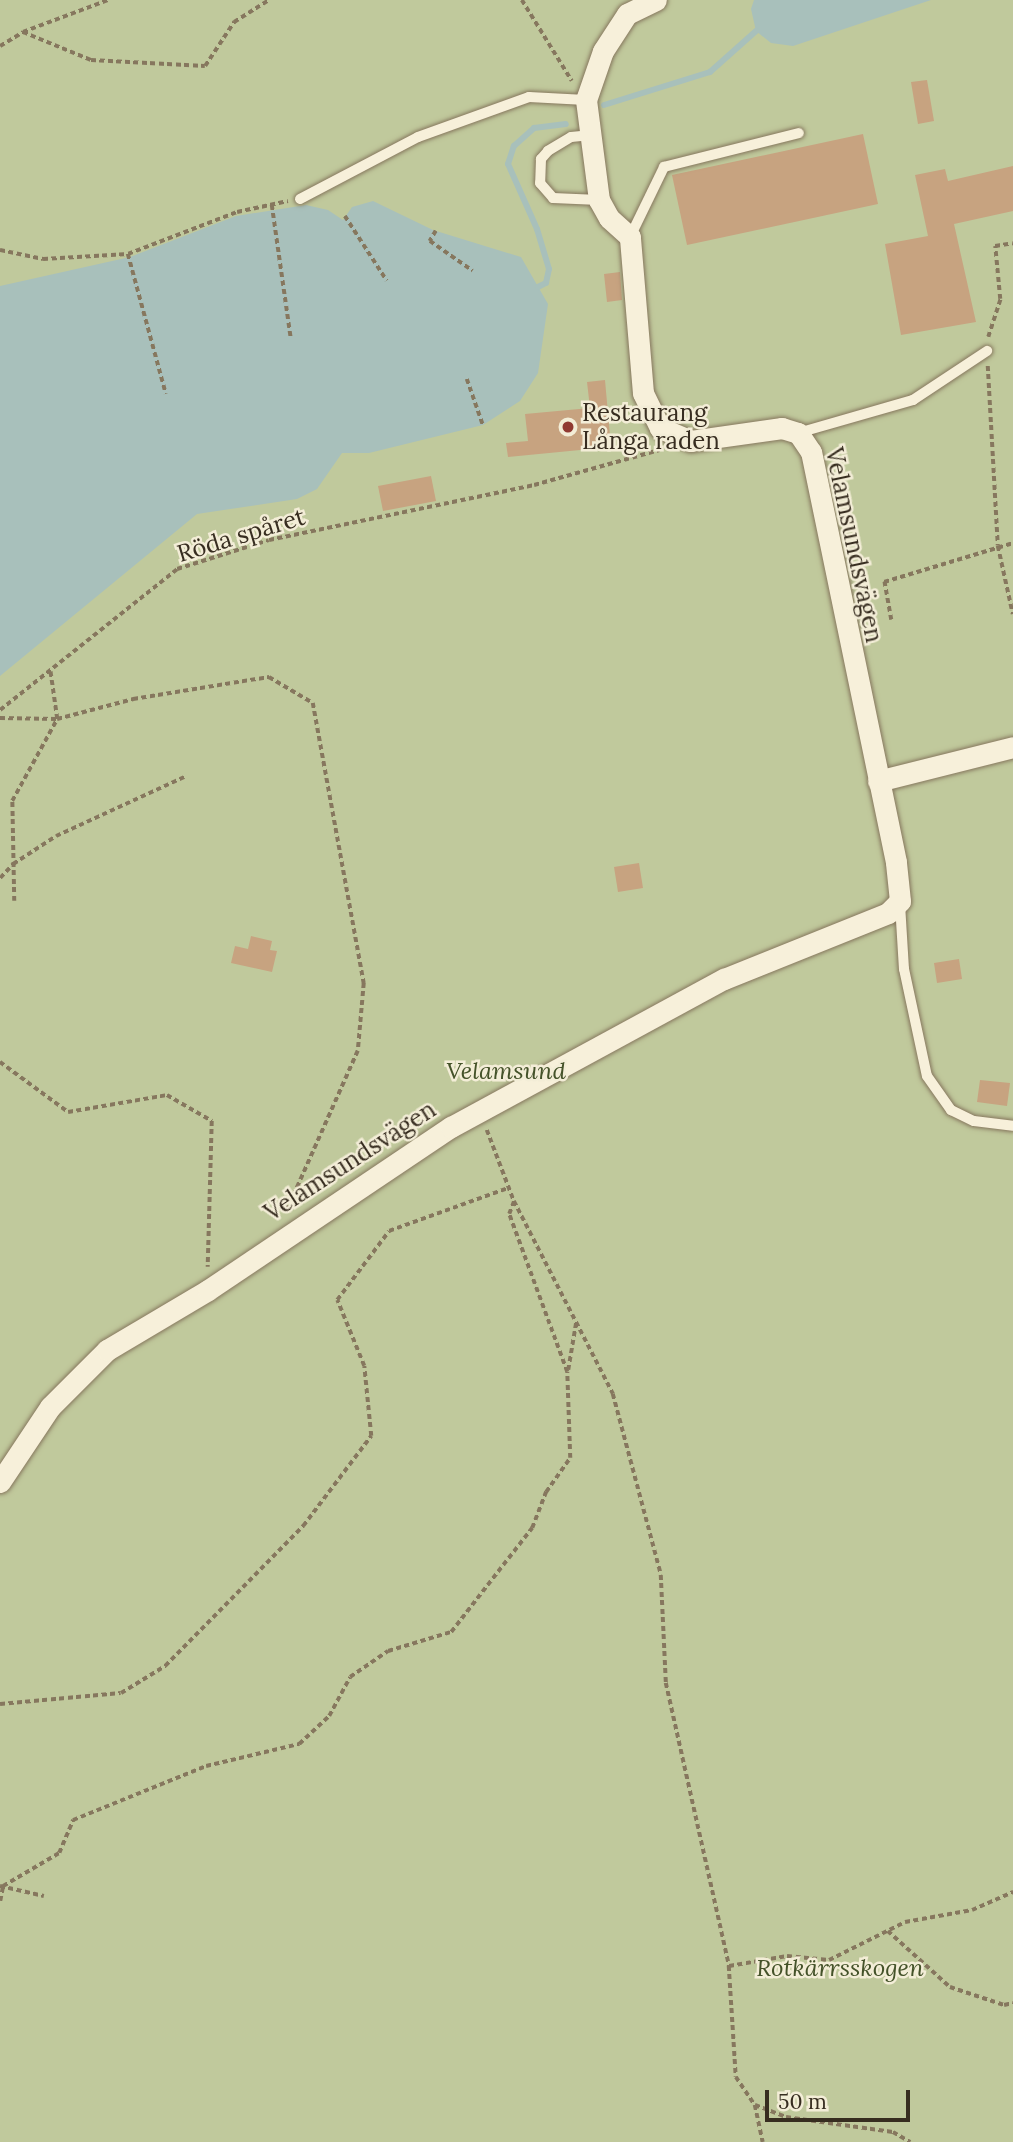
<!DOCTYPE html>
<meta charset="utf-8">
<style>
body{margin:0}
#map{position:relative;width:1013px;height:2142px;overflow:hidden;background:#ebe4c7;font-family:Lora,serif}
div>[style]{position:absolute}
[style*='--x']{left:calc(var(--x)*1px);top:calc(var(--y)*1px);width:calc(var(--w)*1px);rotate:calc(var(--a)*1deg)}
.green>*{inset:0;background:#c0c99c}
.water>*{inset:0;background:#a8c0bb}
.stream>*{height:6px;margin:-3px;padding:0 3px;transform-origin:3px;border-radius:3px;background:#a8c0bb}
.building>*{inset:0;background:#c7a380}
.path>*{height:3.5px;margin-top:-1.75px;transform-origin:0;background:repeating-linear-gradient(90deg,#86775e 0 5px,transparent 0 8.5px)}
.roads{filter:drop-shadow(0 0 2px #86775e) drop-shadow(0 0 2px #86775e)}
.service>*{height:10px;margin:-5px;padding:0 5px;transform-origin:5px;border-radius:5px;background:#f7f0da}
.minor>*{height:21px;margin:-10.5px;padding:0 10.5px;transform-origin:10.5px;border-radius:10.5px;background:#f7f0da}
.dots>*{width:19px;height:19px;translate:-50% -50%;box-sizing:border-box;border:4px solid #f3edd7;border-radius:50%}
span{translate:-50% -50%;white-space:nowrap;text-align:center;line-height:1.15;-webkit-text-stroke:5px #f3edd7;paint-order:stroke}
.poi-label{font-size:24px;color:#372d20}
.left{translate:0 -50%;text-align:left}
.street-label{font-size:24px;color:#372d20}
.park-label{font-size:24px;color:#445229;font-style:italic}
.scale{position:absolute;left:765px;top:2090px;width:145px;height:32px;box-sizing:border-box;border:4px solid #372d20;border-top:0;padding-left:9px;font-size:21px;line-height:24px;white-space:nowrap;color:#372d20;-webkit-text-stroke:5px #f3edd7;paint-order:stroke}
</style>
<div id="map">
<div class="green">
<div style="clip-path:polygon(0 0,1013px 0,1013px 2142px,0 2142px)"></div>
</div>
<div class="water">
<div style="clip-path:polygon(754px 0,931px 0,793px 46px,771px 43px,756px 31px,751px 9px)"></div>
<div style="clip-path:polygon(373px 201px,433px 230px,521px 257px,548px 304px,538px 373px,520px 401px,483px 425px,369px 453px,342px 453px,317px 489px,297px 499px,197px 514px,0 676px,0 286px,130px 257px,236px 216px,306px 205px,328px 210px,343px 220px,352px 207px)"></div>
</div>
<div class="stream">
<div style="--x:604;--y:105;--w:111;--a:-17.3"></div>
<div style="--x:710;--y:72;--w:62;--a:-41.7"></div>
<div style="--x:538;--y:287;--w:9;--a:-27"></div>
<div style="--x:546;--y:283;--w:14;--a:-78"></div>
<div style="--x:549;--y:269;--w:42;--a:-106.7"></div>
<div style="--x:537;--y:229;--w:71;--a:-114"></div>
<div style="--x:508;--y:164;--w:19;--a:-72"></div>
<div style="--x:514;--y:146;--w:27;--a:-42"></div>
<div style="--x:534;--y:128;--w:32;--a:-7"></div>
</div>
<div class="building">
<div style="clip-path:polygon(927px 80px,934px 121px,918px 124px,911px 82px)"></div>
<div style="clip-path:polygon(863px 134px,878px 204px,687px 245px,672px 175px)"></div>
<div style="clip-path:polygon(1013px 166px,1013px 211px,954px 224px,976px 322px,901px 335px,885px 244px,928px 236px,915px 175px,945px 169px,948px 181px)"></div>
<div style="clip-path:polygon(620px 272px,622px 300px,607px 302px,604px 274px)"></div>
<div style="clip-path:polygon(605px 380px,611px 447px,508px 457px,506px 443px,528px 441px,525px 414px,590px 408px,587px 382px)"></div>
<div style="clip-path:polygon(431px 476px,436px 501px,383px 511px,378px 486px)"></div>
<div style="clip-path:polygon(639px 863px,643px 888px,618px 892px,614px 867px)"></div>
<div style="clip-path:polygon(251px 936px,272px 941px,270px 950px,277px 951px,272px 972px,231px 963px,235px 946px,248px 949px)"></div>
<div style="clip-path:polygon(959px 959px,962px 979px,937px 983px,934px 963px)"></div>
<div style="clip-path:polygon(980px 1080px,1010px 1083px,1007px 1106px,977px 1102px)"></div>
</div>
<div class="path">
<div style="--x:522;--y:0;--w:95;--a:58.3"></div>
<div style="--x:23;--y:32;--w:91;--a:-20.6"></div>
<div style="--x:0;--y:46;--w:27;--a:-31"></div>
<div style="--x:23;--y:32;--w:74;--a:22.4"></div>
<div style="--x:91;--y:60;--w:114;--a:3"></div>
<div style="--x:205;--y:66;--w:53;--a:-56.6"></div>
<div style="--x:234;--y:22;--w:41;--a:-32.2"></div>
<div style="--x:272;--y:205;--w:135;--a:81.9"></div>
<div style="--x:345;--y:216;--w:77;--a:57.1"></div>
<div style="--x:436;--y:231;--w:12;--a:121"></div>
<div style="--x:430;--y:241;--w:52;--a:34.9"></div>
<div style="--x:0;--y:250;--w:44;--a:11.8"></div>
<div style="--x:43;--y:259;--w:85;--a:-3.4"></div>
<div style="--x:128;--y:254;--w:117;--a:-21.1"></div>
<div style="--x:237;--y:212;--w:52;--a:-12.2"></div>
<div style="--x:128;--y:254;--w:145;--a:74.8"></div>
<div style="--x:988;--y:337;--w:40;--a:-72"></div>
<div style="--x:1000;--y:299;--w:53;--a:-95.4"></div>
<div style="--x:995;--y:246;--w:18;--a:-9"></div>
<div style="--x:988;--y:366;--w:180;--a:86.8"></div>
<div style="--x:998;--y:546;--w:70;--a:77.6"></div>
<div style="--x:467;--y:379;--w:49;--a:70.8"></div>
<div style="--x:891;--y:620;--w:39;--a:-100"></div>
<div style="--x:884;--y:582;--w:135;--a:-16.8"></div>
<div style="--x:0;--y:710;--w:226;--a:-38.5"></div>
<div style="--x:177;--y:569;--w:96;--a:-17.5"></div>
<div style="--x:269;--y:540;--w:271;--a:-11.7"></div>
<div style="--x:534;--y:485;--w:130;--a:-15.6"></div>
<div style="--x:0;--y:718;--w:57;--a:1"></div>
<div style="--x:57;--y:719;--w:79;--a:-14.7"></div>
<div style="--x:133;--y:699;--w:138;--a:-9.2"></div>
<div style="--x:269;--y:677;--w:51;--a:30.6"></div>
<div style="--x:313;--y:703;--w:285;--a:79.7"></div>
<div style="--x:364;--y:983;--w:68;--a:95"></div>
<div style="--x:358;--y:1051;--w:177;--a:114"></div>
<div style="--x:0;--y:878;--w:19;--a:-47"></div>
<div style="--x:13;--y:864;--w:51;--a:-33.1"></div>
<div style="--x:56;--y:836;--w:141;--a:-24.7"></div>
<div style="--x:14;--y:901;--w:100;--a:-91.1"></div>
<div style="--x:12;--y:801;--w:94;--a:-61.2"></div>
<div style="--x:57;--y:719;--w:49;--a:-98.1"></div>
<div style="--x:0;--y:1062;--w:84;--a:36.3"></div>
<div style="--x:68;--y:1112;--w:100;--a:-9.7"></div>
<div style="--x:167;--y:1095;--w:52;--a:30"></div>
<div style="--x:212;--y:1121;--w:146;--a:91.6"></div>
<div style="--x:487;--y:1130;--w:76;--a:69.2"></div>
<div style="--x:514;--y:1201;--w:217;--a:62.8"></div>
<div style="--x:613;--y:1394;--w:187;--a:75.1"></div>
<div style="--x:661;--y:1575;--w:108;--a:87.3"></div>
<div style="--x:666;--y:1683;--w:290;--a:77.4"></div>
<div style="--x:729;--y:1966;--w:111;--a:86.4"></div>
<div style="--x:736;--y:2077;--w:34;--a:56"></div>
<div style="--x:755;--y:2105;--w:38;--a:78"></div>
<div style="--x:568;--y:1370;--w:49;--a:-80.5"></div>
<div style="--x:0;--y:1704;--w:121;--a:-5.2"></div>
<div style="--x:121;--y:1693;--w:52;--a:-31.5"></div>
<div style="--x:165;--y:1666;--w:197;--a:-45.4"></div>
<div style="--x:303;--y:1526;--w:113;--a:-52.9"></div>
<div style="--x:371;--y:1436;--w:70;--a:-95.7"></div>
<div style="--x:364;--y:1366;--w:71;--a:-112.2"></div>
<div style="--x:337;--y:1300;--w:86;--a:-53"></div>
<div style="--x:389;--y:1231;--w:127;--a:-19.9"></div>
<div style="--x:0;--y:1886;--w:45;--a:12.8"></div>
<div style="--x:0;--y:1901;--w:15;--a:-79"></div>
<div style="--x:3;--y:1886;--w:65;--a:-30.5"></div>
<div style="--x:59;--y:1853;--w:36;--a:-67"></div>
<div style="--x:73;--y:1820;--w:144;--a:-22.1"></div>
<div style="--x:206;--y:1766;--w:96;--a:-13.3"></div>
<div style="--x:299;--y:1744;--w:41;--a:-43"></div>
<div style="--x:329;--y:1716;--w:44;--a:-61.7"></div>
<div style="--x:350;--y:1677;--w:46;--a:-34.4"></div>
<div style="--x:388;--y:1651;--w:66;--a:-16.8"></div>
<div style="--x:451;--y:1632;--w:132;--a:-52.1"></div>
<div style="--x:532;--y:1528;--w:39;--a:-69"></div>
<div style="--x:546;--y:1492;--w:42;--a:-54.8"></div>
<div style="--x:570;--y:1458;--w:86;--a:-92"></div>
<div style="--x:567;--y:1372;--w:168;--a:-110.2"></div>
<div style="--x:509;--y:1214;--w:14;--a:-69"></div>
<div style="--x:888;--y:1931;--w:84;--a:42.1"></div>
<div style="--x:950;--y:1987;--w:57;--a:18.4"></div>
<div style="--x:1004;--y:2005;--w:9;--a:-13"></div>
<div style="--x:729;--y:1966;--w:59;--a:-9.8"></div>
<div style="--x:787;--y:1956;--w:42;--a:5.4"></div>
<div style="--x:829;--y:1960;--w:85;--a:-26.6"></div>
<div style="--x:905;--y:1922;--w:68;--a:-10.2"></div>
<div style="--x:972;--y:1910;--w:45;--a:-23.7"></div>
<div style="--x:755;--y:2105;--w:33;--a:21"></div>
<div style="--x:786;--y:2117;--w:108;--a:8"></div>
<div style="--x:893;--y:2132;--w:20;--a:30"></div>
</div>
<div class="roads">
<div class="service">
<div style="--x:591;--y:135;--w:20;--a:174"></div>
<div style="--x:571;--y:137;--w:27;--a:149"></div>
<div style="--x:548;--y:151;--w:11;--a:131"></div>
<div style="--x:541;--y:159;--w:24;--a:92"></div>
<div style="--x:540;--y:183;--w:20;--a:49"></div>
<div style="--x:553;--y:198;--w:46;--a:2.5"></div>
<div style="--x:300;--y:199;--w:133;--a:-27.7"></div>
<div style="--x:418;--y:137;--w:118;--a:-19.8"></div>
<div style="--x:529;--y:97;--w:57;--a:3"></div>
<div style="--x:630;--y:237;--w:78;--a:-64.1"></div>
<div style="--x:664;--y:167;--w:139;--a:-14.1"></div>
<div style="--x:798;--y:433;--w:120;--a:-16"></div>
<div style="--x:913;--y:400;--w:89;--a:-33.5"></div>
<div style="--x:900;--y:904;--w:65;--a:86.5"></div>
<div style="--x:904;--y:969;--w:109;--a:77.9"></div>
<div style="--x:927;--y:1076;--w:42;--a:54.8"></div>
<div style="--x:951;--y:1110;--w:25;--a:26"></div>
<div style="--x:974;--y:1121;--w:39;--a:7"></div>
</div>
<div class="minor">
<div style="--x:878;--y:781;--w:139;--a:-14.1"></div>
<div style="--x:0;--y:1482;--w:90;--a:-56.3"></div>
<div style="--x:50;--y:1407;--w:81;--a:-45"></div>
<div style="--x:107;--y:1350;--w:117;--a:-30.7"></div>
<div style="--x:208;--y:1290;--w:293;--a:-33.9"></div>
<div style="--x:451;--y:1127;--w:311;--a:-28.5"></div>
<div style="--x:724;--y:979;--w:177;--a:-21.9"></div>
<div style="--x:888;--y:913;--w:17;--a:-45"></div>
<div style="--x:900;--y:901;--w:39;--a:-96"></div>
<div style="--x:896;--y:862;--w:419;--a:-101.7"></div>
<div style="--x:811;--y:452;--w:23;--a:-124"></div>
<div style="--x:798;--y:433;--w:17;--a:-163"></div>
<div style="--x:782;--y:428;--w:92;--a:171.9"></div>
<div style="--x:691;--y:441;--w:34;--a:-157"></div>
<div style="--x:660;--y:428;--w:39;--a:-116"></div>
<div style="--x:643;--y:393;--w:157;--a:-94.8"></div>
<div style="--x:630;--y:237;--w:28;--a:-138"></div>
<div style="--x:609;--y:218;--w:21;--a:-119"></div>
<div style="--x:599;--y:200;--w:101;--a:-97.4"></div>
<div style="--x:586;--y:100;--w:52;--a:-70.9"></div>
<div style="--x:603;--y:51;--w:44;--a:-57"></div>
<div style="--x:627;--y:14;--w:32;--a:-26"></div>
</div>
</div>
<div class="dots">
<div style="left:568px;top:427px;background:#913a32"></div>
</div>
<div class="poi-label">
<span class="left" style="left:582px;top:427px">Restaurang<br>Långa raden</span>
</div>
<div class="street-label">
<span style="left:241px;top:535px;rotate:-17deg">Röda spåret</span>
<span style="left:854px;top:545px;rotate:78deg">Velamsundsvägen</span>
<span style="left:350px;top:1161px;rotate:-33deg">Velamsundsvägen</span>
</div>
<div class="park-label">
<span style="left:506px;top:1071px">Velamsund</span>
<span style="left:840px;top:1968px">Rotkärrsskogen</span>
</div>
<div class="scale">50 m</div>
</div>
